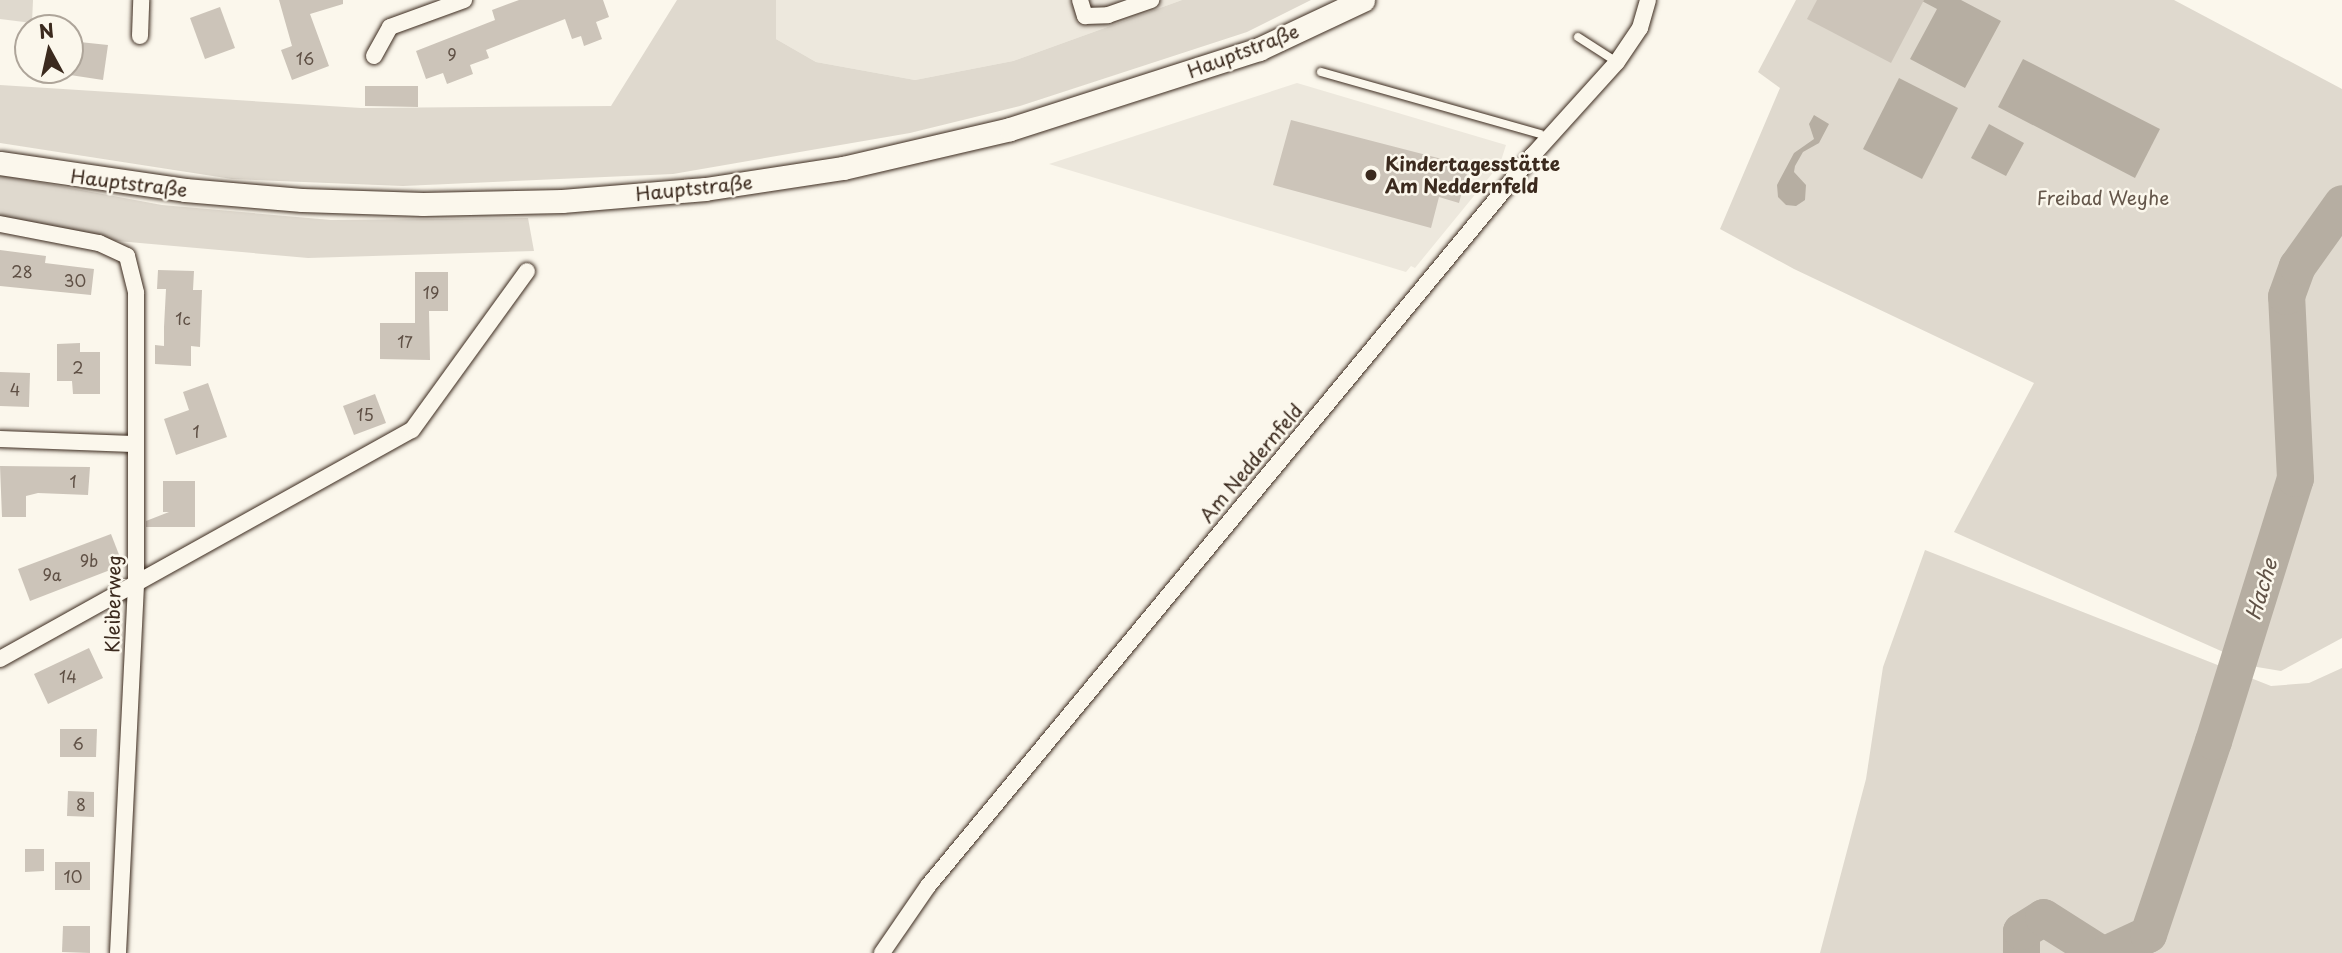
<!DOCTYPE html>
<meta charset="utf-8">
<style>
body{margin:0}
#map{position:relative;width:2342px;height:953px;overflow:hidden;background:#fbf7ec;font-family:"Playpen Sans",sans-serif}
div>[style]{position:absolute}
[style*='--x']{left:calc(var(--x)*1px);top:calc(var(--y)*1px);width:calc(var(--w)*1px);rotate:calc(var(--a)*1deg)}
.built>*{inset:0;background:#ede8dd}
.green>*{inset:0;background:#dfd9ce}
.water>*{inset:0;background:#b6aea2}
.stream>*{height:6px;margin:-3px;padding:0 3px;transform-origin:3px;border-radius:3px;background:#b6aea2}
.river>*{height:37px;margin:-18.5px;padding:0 18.5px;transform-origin:18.5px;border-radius:18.5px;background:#b6aea2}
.building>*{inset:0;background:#ccc4b9}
.roads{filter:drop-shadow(0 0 2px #3b2a1e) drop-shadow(0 0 2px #3b2a1e)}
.service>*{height:8px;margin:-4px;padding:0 4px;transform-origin:4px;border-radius:4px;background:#fbf7ec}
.minor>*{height:16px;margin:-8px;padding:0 8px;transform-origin:8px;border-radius:8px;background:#fbf7ec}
.secondary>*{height:23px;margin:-11.5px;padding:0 11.5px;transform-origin:11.5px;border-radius:11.5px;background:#fbf7ec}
.dots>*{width:19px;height:19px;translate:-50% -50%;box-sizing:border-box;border:4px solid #fbf7ec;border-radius:50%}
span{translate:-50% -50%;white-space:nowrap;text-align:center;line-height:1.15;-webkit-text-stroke:5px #fbf7ec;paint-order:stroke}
.number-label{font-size:16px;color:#5f5045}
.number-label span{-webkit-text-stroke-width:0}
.street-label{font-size:19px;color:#3b2a1e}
.poi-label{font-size:19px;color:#3b2a1e;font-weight:700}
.left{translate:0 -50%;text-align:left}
.park-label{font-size:19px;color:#64564a}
.water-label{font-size:21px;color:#605246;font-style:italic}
.north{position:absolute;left:14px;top:14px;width:70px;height:70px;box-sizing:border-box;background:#fbf7ec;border:2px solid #aea59a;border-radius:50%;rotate:352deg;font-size:19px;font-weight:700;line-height:28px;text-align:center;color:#3b2a1e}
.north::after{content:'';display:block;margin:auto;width:24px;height:32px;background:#3b2a1e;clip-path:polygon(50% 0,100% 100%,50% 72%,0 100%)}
</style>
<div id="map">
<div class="built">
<div style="clip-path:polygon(776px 0,1182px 0,1013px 61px,915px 80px,816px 62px,776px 39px)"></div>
<div style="clip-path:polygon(1297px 83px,1506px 145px,1500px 164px,1415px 268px,1411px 266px,1406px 272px,1049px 164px)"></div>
</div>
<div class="green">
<div style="clip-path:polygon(0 0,33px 0,32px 23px,0 19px)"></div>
<div style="clip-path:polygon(677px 0,776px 0,776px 39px,816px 62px,915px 80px,1013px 61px,1182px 0,1311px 0,1247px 32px,1020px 106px,910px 133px,673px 174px,403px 186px,232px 179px,0 143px,0 85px,361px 108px,611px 106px)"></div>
<div style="clip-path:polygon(1796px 0,2174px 0,2342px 89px,2342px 638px,2281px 671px,2257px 667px,1954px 532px,2034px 383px,1794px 269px,1720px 229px,1780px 88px,1758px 72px)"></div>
<div style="clip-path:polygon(0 175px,162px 205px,331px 220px,528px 218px,534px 251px,308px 258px,106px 240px,0 220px)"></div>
<div style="clip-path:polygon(1925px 550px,2271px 686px,2309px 683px,2342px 668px,2342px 953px,1820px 953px,1866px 779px,1883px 667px)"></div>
</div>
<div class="water">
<div style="clip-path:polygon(1920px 0,1961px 0,2001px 21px,1965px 88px,1910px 59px,1937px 9px)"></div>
<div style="clip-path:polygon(2023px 59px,2160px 129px,2135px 178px,1998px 107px)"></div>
<div style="clip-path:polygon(1899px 78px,1958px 108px,1922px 179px,1863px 149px)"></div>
<div style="clip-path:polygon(1814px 115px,1829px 124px,1819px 143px,1803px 152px,1795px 166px,1794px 172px,1806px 185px,1805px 200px,1796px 206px,1786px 205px,1778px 197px,1777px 185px,1794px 153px,1814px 139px,1809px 124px)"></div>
<div style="clip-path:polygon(1989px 124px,2024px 143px,2006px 176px,1971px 158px)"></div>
</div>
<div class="stream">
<div style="--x:2144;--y:953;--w:19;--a:-78"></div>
</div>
<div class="river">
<div style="--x:2021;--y:953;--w:22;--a:-90"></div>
<div style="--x:2021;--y:931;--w:26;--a:-32"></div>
<div style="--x:2043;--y:917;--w:67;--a:32.3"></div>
<div style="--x:2107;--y:953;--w:45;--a:-24.9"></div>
<div style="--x:2148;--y:934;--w:204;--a:-71.4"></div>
<div style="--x:2213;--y:741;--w:275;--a:-72.7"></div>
<div style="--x:2295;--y:478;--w:182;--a:-92.8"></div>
<div style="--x:2286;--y:296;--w:32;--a:-70"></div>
<div style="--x:2297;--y:266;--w:77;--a:-54.5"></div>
</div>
<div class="building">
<div style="clip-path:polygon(279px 0,343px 0,343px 4px,310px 14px,329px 66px,292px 80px,281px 50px,292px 46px)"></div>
<div style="clip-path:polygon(519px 0,603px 0,609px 17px,596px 22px,602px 39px,584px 46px,581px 36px,572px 39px,565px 19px,486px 50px,489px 58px,470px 65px,473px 74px,447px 84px,443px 73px,426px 79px,416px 51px,495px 20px,492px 10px)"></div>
<div style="clip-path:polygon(1817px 0,1924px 0,1891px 63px,1807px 19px)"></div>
<div style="clip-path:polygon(220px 7px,235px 48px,205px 59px,190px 18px)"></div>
<div style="clip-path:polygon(70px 41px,108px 45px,103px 80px,70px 75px)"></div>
<div style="clip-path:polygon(365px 86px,418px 86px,418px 107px,365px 106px)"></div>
<div style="clip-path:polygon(1291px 120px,1469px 166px,1459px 203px,1439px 197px,1431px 228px,1273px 185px)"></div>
<div style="clip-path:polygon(0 250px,46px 256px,45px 263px,94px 269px,91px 295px,0 286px)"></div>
<div style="clip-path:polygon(158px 270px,194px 271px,193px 290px,202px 290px,200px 347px,191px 346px,191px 366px,155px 364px,155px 345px,164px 346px,164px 327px,166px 289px,157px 289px)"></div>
<div style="clip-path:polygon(415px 272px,448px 272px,448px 311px,429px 311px,430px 360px,380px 359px,380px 323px,415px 323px)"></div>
<div style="clip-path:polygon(80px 343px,80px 352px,100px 352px,100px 394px,73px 394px,72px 381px,57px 381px,57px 344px)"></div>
<div style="clip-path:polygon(0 372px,30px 373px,29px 407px,0 406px)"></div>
<div style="clip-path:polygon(208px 383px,227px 437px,176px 455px,164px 419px,189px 410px,183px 392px)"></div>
<div style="clip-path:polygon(375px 394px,386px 423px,354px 435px,343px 406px)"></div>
<div style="clip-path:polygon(0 466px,90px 467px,88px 495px,38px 493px,26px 496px,26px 517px,2px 517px)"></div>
<div style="clip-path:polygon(163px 481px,195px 481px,195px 527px,146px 527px,146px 521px,169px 512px,163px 512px)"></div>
<div style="clip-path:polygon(111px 534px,123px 565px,30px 601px,18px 569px)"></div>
<div style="clip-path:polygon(89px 648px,103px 678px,48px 704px,34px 674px)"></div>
<div style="clip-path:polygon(60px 729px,97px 729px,96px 757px,60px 757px)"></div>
<div style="clip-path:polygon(68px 791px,94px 792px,94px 817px,67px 816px)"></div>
<div style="clip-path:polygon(25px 849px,44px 849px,44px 871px,25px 872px)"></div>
<div style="clip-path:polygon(55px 862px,90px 862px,90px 890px,55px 890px)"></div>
<div style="clip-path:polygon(63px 926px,90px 926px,90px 953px,62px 952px)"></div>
</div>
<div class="roads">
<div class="service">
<div style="--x:1578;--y:37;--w:46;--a:32.7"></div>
<div style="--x:1321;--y:72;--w:228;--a:15.8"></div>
</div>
<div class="minor">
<div style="--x:1080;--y:0;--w:17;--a:73"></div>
<div style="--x:1085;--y:16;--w:23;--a:-2"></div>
<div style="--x:1108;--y:15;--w:46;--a:-19.2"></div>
<div style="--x:140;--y:36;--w:36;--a:-88"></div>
<div style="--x:374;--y:56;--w:33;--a:-61"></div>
<div style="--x:390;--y:27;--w:79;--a:-20"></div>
<div style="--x:0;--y:224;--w:101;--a:10.9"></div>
<div style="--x:99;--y:243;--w:31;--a:25"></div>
<div style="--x:127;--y:256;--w:38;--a:76"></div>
<div style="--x:136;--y:293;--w:292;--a:90"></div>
<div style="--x:136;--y:585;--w:368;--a:92.8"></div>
<div style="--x:0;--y:439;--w:133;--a:2.2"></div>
<div style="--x:0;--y:659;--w:471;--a:-29.1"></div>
<div style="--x:412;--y:430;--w:196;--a:-54.1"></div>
<div style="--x:882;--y:953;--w:81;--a:-55.5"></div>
<div style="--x:928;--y:886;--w:949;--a:-50.39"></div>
<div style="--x:1533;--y:155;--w:125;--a:-47.9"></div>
<div style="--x:1617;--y:62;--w:41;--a:-55.9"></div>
<div style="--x:1640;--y:28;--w:29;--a:-74"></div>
</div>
<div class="secondary">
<div style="--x:0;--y:163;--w:187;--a:8.3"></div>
<div style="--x:185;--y:190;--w:117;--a:4.9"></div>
<div style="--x:302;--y:200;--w:121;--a:1.9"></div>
<div style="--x:423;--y:204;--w:139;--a:-1.2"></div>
<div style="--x:562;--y:201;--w:144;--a:-4.8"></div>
<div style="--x:705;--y:189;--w:140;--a:-8.7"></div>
<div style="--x:843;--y:168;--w:171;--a:-13.1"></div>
<div style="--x:1010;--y:129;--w:262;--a:-17.8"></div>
<div style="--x:1259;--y:49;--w:115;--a:-25.2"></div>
</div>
</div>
<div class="dots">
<div style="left:1371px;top:175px;background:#3b2a1e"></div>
</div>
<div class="number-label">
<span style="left:452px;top:54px">9</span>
<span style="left:305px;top:58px">16</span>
<span style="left:22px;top:271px">28</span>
<span style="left:75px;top:280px">30</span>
<span style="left:431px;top:292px">19</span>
<span style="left:183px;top:318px">1c</span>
<span style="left:405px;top:341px">17</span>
<span style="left:78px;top:367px">2</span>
<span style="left:15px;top:389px">4</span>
<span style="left:365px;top:414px">15</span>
<span style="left:196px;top:431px">1</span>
<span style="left:73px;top:481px">1</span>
<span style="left:89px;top:560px">9b</span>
<span style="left:52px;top:574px">9a</span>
<span style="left:68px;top:676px">14</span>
<span style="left:78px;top:743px">6</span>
<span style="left:81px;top:804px">8</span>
<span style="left:73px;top:876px">10</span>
</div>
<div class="street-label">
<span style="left:1243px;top:51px;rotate:-21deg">Hauptstraße</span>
<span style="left:129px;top:183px;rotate:7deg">Hauptstraße</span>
<span style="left:694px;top:188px;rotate:-6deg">Hauptstraße</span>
<span style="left:1251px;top:463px;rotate:-50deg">Am Neddernfeld</span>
<span style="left:113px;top:604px;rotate:-89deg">Kleiberweg</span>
</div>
<div class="poi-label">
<span class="left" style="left:1385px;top:175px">Kindertagesstätte<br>Am Neddernfeld</span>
</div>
<div class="park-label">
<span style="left:2103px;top:198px">Freibad Weyhe</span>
</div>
<div class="water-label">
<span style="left:2260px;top:589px;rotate:-73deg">Hache</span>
</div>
<div class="north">N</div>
</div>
